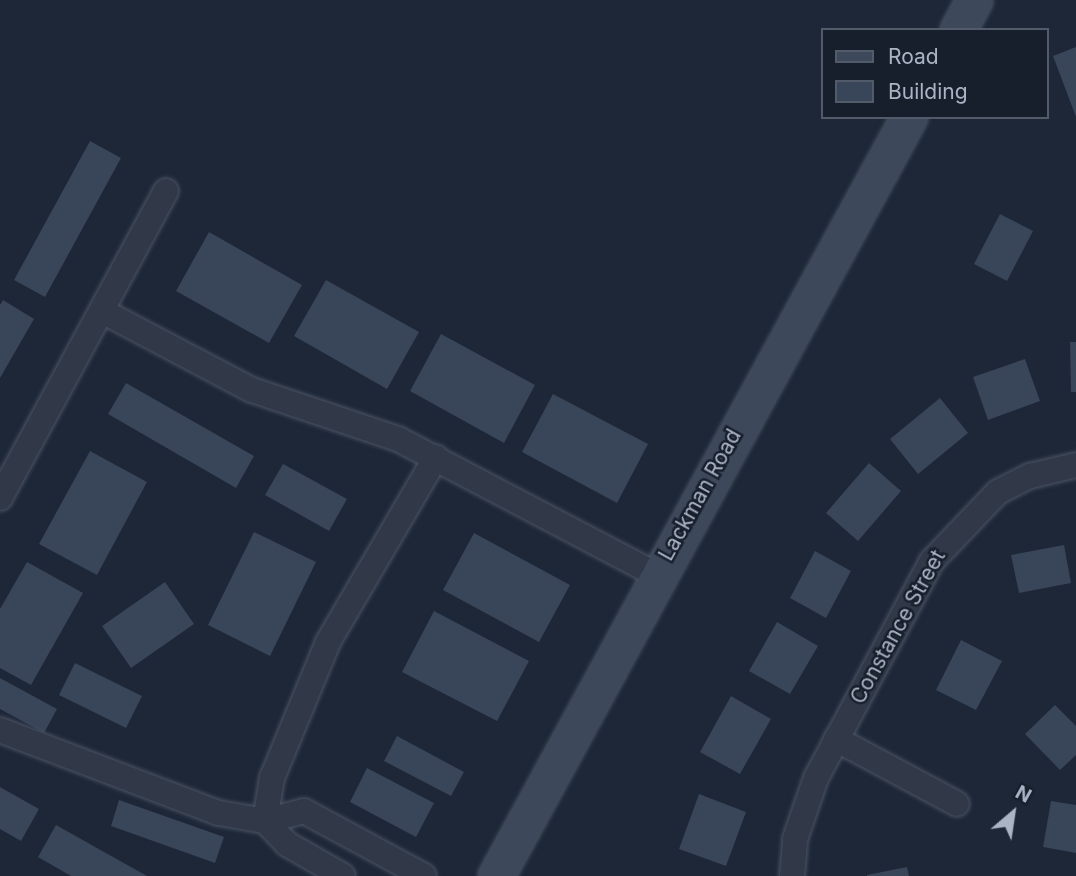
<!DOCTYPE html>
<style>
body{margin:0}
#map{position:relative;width:1076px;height:876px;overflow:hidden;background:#1d2738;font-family:Inter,sans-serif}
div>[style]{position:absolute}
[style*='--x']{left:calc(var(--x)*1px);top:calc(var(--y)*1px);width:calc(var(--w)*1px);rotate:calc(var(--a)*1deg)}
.building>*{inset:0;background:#394558}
.roads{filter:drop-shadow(0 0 2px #4b5463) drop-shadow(0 0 2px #4b5463)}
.street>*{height:24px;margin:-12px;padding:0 12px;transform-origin:12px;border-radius:12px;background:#313948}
.secondary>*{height:35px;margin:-17.5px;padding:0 17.5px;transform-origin:17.5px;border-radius:17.5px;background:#3e485b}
span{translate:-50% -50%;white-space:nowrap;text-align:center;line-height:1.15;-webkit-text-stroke:5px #171f2c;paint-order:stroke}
.street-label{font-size:21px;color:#aab4c5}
.legend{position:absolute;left:821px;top:28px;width:228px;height:91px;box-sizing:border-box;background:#171f2c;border:2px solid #525b69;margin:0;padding:9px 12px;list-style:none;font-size:21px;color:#aab4c5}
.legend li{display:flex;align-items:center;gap:14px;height:35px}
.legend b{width:35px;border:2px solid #525b69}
.north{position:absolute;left:978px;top:778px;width:70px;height:70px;-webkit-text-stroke:5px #171f2c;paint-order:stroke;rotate:29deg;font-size:19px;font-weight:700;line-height:28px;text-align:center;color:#aab4c5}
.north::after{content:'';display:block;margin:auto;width:24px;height:32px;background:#aab4c5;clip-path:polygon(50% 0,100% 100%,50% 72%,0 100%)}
</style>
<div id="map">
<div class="building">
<div style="clip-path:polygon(1076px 47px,1076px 117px,1053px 56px)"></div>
<div style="clip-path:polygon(90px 141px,121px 158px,45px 297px,14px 280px)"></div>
<div style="clip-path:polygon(1000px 214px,1033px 231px,1007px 281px,974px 264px)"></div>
<div style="clip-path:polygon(209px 232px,302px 285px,269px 343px,176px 291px)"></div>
<div style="clip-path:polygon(326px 280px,419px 332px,387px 389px,294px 336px)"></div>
<div style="clip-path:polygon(3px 300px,34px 319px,0 378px,0 305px)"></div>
<div style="clip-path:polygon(441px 334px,535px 385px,504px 443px,410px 391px)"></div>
<div style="clip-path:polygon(1070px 342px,1076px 342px,1076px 392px,1071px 392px)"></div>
<div style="clip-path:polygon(1025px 359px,1040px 401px,988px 420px,973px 377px)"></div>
<div style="clip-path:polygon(126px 383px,254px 456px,236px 488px,108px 414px)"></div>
<div style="clip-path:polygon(553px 394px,648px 444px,617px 503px,522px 452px)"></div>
<div style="clip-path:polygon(940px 398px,968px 433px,918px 474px,890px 439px)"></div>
<div style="clip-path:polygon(90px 451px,147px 482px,97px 575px,39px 544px)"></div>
<div style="clip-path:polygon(869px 463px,901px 491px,858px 541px,826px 513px)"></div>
<div style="clip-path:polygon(283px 464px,347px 499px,329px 531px,265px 495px)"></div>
<div style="clip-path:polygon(254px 532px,316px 562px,270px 656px,208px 625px)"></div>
<div style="clip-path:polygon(474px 533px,570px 585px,539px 642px,443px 590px)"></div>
<div style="clip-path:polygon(1064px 545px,1071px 583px,1019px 593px,1011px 555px)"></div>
<div style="clip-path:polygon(815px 551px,851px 571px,826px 618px,790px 598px)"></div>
<div style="clip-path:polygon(27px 562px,83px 593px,31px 685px,0 668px,0 609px)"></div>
<div style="clip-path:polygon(165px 582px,194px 624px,131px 668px,102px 626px)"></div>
<div style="clip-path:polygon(434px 611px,529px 661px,497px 721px,402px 672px)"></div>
<div style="clip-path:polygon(777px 622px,818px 646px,790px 694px,749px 671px)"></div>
<div style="clip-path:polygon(961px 640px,1002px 661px,976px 710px,936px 690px)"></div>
<div style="clip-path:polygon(75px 663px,142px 696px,126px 728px,59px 695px)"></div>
<div style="clip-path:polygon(0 678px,57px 709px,44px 733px,0 709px)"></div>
<div style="clip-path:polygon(731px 696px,771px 719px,740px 774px,700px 752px)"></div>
<div style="clip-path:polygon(1055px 705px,1076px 726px,1076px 755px,1060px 770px,1025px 734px)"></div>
<div style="clip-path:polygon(397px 736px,464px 772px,451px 796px,384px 761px)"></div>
<div style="clip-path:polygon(367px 768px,434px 803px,416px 837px,350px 802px)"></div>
<div style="clip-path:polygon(0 787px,39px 809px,21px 841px,0 829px)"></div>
<div style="clip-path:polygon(699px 794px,746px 812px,726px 866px,679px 849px)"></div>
<div style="clip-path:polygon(119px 800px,224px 837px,215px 863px,111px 826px)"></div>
<div style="clip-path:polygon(1051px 801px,1076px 805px,1076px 853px,1043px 847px)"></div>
<div style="clip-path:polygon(56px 825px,147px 876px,71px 876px,38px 857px)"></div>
<div style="clip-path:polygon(907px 867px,909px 876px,867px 876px,867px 875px)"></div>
</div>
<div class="roads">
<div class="street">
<div style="--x:102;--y:311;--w:170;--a:27.8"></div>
<div style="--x:252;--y:390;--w:154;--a:18.6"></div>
<div style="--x:398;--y:439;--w:293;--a:27.7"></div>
<div style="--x:0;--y:498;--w:349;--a:-61.6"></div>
<div style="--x:0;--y:730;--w:234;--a:20.8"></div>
<div style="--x:219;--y:813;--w:47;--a:9.9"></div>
<div style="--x:265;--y:821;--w:40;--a:-14.4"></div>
<div style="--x:304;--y:811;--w:136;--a:28.4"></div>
<div style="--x:836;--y:739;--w:137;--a:28.2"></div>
<div style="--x:265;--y:821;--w:44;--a:-80.8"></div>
<div style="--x:272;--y:778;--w:147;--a:-67.6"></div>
<div style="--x:328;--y:642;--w:214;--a:-59.7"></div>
<div style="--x:265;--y:821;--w:32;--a:46"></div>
<div style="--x:287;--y:844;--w:64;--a:29.7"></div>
<div style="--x:792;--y:876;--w:37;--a:-85"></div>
<div style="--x:795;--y:839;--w:65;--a:-71"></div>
<div style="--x:816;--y:778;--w:246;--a:-61.9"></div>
<div style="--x:932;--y:561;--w:95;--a:-46.3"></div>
<div style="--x:998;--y:492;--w:36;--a:-27"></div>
<div style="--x:1030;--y:476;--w:47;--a:-13.4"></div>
</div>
<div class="secondary">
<div style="--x:958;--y:30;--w:34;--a:-62"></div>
<div style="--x:496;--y:876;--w:864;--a:-61.45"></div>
</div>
</div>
<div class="street-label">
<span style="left:700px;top:495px;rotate:-61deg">Lackman Road</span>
<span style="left:898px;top:627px;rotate:-61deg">Constance Street</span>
</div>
<ul class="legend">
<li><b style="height:9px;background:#3e485b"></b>Road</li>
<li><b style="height:19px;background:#394558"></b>Building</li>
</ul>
<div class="north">N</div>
</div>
